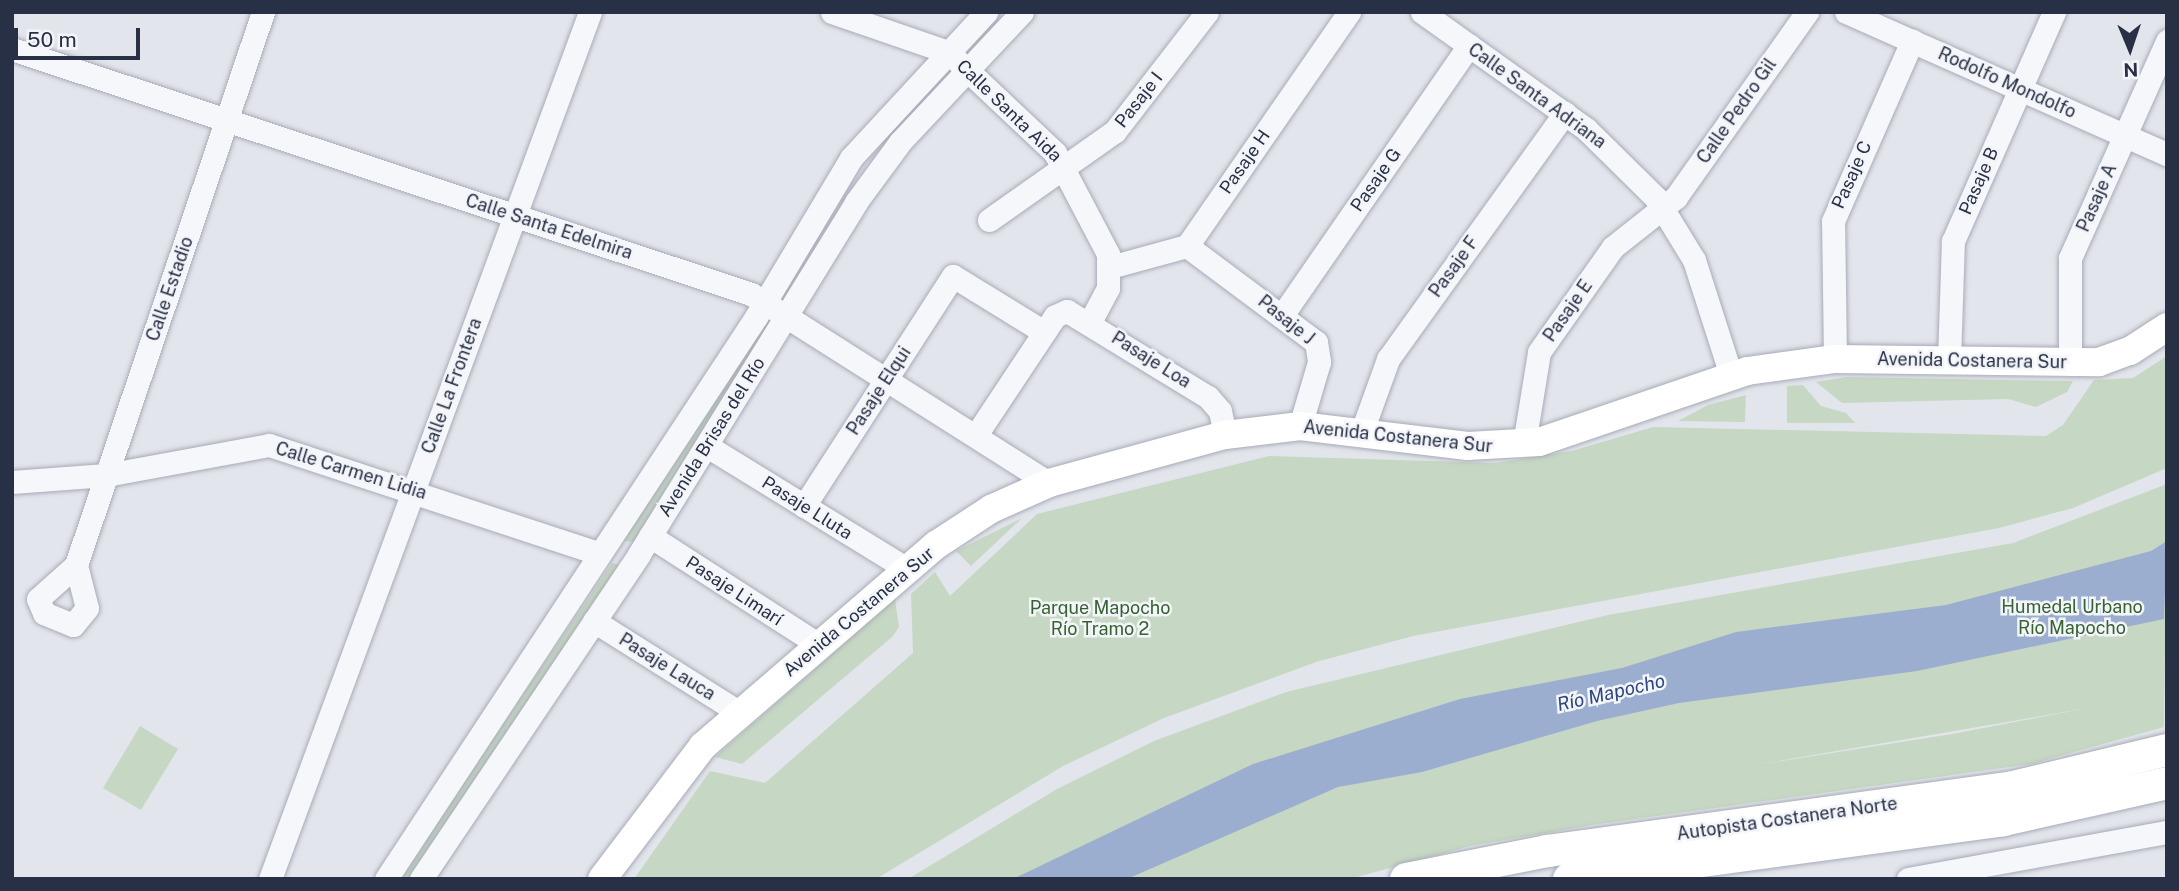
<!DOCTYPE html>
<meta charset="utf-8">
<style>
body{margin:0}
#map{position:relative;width:2179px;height:891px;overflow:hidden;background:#e3e5ec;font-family:"Public Sans",sans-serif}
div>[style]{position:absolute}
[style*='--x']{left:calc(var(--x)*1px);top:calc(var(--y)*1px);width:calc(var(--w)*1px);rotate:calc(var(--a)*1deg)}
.green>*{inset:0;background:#c6d7c3}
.water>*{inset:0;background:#9baecf}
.roads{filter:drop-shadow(0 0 2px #a7abb7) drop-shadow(0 0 2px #a7abb7)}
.minor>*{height:23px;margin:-11.5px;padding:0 11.5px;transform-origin:11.5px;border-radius:11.5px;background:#f6f7fa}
.major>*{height:28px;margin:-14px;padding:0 14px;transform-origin:14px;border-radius:14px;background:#fff}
.highway>*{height:32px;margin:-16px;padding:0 16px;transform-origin:16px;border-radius:16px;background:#fff}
span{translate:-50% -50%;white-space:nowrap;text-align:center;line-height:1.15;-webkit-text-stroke:5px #f3f5f9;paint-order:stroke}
.street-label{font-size:18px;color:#283046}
.park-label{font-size:18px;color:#376334}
.water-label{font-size:19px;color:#2e487f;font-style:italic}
.frame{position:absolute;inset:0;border:14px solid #283046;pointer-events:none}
.north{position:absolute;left:2095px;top:14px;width:70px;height:70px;-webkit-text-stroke:5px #f3f5f9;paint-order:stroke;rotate:178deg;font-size:19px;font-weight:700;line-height:28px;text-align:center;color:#283046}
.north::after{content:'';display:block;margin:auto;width:24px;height:32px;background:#283046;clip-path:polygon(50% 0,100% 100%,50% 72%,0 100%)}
.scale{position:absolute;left:14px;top:28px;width:126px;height:32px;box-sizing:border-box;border:4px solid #283046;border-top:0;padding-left:9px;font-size:21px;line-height:24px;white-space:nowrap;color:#283046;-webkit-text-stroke:5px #f3f5f9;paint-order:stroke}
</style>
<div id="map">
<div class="green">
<div style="clip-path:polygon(763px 316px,774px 317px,634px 542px,624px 541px)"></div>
<div style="clip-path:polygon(2167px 356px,2167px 468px,2073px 508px,1999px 528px,1413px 636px,1316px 662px,1164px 718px,1063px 766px,876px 879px,634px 879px,710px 771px,765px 783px,913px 653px,911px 594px,935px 572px,950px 596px,1037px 514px,1269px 456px,1495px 463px,1572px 451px,1653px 427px,2046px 436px,2063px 425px,2094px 380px,2133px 378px)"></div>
<div style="clip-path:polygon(1847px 377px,2004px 380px,2073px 381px,2067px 392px,2036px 407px,2008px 399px,1842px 403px,1816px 382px)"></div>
<div style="clip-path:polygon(1803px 385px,1821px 406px,1846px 413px,1855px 423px,1787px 423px,1787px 386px)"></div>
<div style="clip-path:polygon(1746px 395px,1745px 422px,1678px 421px,1708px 405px)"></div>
<div style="clip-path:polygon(evenodd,2167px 484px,2164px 727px,2031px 764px,1592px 825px,1470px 846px,1350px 879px,908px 879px,1057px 789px,1154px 741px,1286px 692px,1608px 615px,2013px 543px,2167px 484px,2093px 707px,1952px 734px,1749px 766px,2013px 721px,2093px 707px)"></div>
<div style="clip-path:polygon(1022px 518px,971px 566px,956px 551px)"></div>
<div style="clip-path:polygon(612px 563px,624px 566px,417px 879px,399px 879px)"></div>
<div style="clip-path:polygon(895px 599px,899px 627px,892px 637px,742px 764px,715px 757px)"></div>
<div style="clip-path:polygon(140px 726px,178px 749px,141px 810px,103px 788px)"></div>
</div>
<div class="water">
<div style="clip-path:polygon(2167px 541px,2164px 619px,1917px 671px,1679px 703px,1597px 721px,1422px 772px,1338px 787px,1127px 879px,1013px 879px,1253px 764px,1460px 699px,1622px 668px,1736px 632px,1946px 605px,2151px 551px)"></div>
</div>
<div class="roads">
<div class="minor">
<div style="--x:832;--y:12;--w:123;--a:19"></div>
<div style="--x:948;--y:52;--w:147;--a:43.3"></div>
<div style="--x:1055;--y:153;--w:114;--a:62.3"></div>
<div style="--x:1108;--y:254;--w:34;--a:90"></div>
<div style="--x:1108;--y:288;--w:38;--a:118"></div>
<div style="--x:1422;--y:12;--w:201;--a:35.5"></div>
<div style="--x:1586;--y:129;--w:98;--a:44.6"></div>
<div style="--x:1656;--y:198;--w:73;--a:58.5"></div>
<div style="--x:1694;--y:260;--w:121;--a:72.2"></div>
<div style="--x:1846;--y:12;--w:351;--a:23.9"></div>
<div style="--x:12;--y:49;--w:779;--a:18.34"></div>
<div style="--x:751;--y:294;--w:353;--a:32.4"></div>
<div style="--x:989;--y:220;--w:154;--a:-35.2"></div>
<div style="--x:1115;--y:131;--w:150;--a:-52.3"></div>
<div style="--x:1187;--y:246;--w:161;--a:36.7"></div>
<div style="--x:1316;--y:342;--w:20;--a:81"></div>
<div style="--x:1319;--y:362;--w:67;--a:106.5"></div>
<div style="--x:1110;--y:267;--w:80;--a:-15.3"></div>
<div style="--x:1187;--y:246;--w:285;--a:-55.3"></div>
<div style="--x:1283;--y:314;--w:327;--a:-55.3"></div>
<div style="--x:1835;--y:359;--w:138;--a:-90.8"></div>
<div style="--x:1833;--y:221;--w:197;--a:-66.3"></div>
<div style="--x:1949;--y:360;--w:119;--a:-88.1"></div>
<div style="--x:1953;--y:241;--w:250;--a:-66.2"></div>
<div style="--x:2070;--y:364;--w:106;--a:-90"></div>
<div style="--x:2070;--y:258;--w:238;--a:-65.9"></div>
<div style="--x:1362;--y:431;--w:77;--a:-70.1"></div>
<div style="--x:1388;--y:359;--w:303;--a:-54.3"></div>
<div style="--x:978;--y:432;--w:139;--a:-56.4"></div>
<div style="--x:1055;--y:316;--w:13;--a:-23"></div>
<div style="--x:1067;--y:311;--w:165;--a:31.4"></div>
<div style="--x:1208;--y:397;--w:18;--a:49"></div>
<div style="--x:1220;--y:411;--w:25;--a:78"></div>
<div style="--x:1524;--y:444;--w:93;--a:-80.7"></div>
<div style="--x:1539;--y:352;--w:128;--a:-54.8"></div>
<div style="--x:1613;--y:247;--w:80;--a:-38.4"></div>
<div style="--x:1676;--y:197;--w:227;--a:-54.7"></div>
<div style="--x:707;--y:446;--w:235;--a:31.6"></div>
<div style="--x:12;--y:482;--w:94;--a:-4.3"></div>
<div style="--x:106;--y:475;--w:166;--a:-10.4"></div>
<div style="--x:269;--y:445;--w:348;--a:18.2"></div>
<div style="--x:804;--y:506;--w:274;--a:-57.1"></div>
<div style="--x:953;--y:276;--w:107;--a:31.6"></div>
<div style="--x:650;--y:536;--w:201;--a:32.8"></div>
<div style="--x:76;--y:565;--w:44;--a:75.7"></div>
<div style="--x:87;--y:608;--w:22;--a:129"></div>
<div style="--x:73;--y:625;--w:31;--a:-158"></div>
<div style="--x:44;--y:613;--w:15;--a:-113"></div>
<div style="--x:38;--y:599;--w:51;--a:-41.8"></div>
<div style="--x:76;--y:565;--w:584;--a:-71.32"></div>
<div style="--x:594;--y:621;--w:173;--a:32.2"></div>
<div style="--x:270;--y:879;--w:924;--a:-69.74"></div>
<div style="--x:386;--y:879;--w:673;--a:-56.64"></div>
<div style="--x:756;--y:317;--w:185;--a:-59.1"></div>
<div style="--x:851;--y:158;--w:199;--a:-47.2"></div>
<div style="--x:421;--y:879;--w:391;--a:-56.1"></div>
<div style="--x:639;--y:554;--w:414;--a:-58.3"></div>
<div style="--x:856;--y:202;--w:74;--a:-53.7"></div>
<div style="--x:900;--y:142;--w:178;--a:-46.8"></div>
<div style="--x:1908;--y:879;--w:263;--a:-10.3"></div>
</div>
<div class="major">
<div style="--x:602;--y:879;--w:167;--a:-52.8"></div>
<div style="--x:703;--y:746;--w:308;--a:-40.8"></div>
<div style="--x:936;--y:545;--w:66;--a:-33.2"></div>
<div style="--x:991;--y:509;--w:64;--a:-24.1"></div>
<div style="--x:1049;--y:483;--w:182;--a:-15.3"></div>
<div style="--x:1225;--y:435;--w:76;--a:-6.8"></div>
<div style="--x:1300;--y:426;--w:169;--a:6.8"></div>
<div style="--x:1468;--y:446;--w:71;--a:-3.2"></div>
<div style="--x:1539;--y:442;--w:220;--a:-18.8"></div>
<div style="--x:1747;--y:371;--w:89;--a:-7.8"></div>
<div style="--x:1835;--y:359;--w:264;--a:0.7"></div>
<div style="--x:2099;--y:362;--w:33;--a:-20"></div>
<div style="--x:2130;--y:351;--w:44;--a:-33"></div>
</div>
<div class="highway">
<div style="--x:1406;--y:879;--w:145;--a:-11.2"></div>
<div style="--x:1548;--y:851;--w:469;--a:-7.8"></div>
<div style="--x:2013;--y:787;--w:158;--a:-13.5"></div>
<div style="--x:1569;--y:879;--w:438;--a:-7.7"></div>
<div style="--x:2003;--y:820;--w:168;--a:-12.7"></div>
</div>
</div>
<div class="street-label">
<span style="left:2007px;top:83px;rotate:24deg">Rodolfo Mondolfo</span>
<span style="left:1537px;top:96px;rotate:36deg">Calle Santa Adriana</span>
<span style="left:1139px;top:100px;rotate:-52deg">Pasaje I</span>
<span style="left:1009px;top:111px;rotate:44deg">Calle Santa Aida</span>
<span style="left:1737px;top:111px;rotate:-55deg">Calle Pedro Gil</span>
<span style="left:1245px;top:162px;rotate:-55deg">Pasaje H</span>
<span style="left:1852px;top:175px;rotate:-66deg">Pasaje C</span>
<span style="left:1376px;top:180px;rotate:-55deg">Pasaje G</span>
<span style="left:1979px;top:181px;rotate:-66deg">Pasaje B</span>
<span style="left:2097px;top:198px;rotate:-66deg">Pasaje A</span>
<span style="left:549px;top:227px;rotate:18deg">Calle Santa Edelmira</span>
<span style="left:1454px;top:267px;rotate:-54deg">Pasaje F</span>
<span style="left:170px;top:289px;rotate:-71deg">Calle Estadio</span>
<span style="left:1568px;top:311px;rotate:-55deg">Pasaje E</span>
<span style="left:1286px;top:320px;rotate:39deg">Pasaje J</span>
<span style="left:1151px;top:360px;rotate:32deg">Pasaje Loa</span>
<span style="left:1972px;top:361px;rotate:1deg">Avenida Costanera Sur</span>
<span style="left:452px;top:386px;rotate:-70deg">Calle La Frontera</span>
<span style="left:879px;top:391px;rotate:-57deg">Pasaje Elqui</span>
<span style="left:712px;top:437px;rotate:-58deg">Avenida Brisas del Río</span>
<span style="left:1398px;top:437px;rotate:6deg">Avenida Costanera Sur</span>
<span style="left:351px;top:471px;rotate:17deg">Calle Carmen Lidia</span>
<span style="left:807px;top:508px;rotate:32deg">Pasaje Lluta</span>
<span style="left:734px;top:591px;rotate:33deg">Pasaje Limarí</span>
<span style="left:859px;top:612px;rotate:-40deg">Avenida Costanera Sur</span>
<span style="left:667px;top:667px;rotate:32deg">Pasaje Lauca</span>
<span style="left:1787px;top:819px;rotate:-8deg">Autopista Costanera Norte</span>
</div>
<div class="park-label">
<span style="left:2072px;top:618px">Humedal Urbano<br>Río Mapocho</span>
<span style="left:1100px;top:619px">Parque Mapocho<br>Río Tramo 2</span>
</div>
<div class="water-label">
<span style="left:1611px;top:693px;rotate:-13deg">Río Mapocho</span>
</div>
<div class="frame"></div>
<div class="north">N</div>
<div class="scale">50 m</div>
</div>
